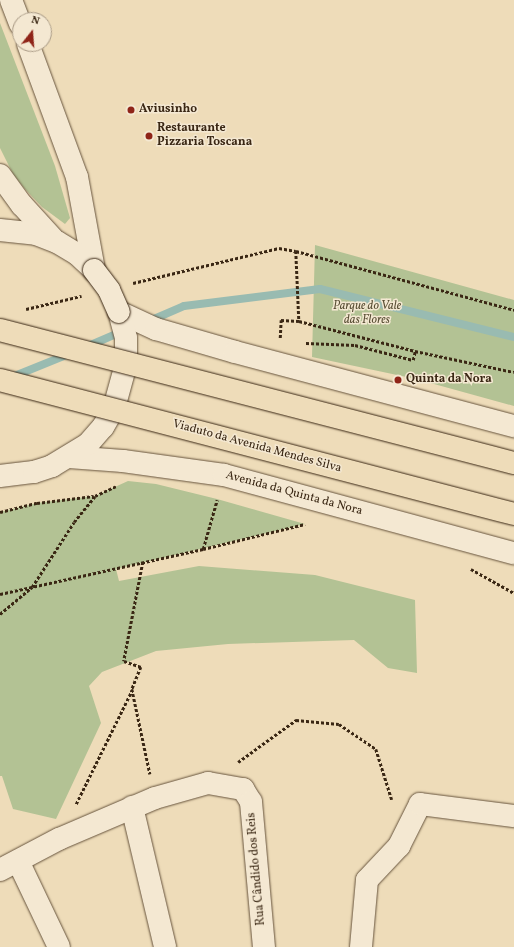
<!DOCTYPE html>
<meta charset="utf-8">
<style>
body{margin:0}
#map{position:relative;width:514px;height:947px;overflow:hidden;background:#eedcb9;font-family:Vollkorn,serif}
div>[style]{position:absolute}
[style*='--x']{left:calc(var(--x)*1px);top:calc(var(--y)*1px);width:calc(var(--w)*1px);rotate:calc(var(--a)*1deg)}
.green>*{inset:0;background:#b3c294}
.stream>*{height:8px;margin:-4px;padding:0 4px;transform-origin:4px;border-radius:4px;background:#99bbb1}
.path>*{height:2.5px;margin-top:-1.25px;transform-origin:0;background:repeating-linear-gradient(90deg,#3a2714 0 3px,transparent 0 5px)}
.roads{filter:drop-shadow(0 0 1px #67543d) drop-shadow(0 0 1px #67543d)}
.minor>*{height:22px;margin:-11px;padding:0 11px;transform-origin:11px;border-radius:11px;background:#f4e8d2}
.secondary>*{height:22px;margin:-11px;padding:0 11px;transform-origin:11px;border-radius:11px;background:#f4e8d2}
.bridges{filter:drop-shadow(0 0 1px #3a2714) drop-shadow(0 0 1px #3a2714)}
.secondary-bridge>*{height:22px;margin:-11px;padding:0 11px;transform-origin:11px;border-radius:11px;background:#f4e8d2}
.trunk-bridge>*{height:22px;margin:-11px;padding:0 11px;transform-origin:11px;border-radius:11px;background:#eedcb9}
.dots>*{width:11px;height:11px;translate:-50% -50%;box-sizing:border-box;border:2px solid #f4e8d2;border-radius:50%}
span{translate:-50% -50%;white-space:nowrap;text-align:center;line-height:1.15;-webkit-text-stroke:3px #f4e8d2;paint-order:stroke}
.poi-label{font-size:12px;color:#3a2714;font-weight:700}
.left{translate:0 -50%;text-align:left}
.park-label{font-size:12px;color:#584e34;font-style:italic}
.street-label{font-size:12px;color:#3a2714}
.north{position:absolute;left:12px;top:12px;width:40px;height:40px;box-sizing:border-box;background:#f4e8d2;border:1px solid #aa9b86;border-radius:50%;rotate:17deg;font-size:11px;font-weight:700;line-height:16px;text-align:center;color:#3a2714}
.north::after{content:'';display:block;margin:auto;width:14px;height:18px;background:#8f2418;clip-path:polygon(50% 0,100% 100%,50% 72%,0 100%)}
</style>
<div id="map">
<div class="green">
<div style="clip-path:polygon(0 23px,55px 166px,70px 218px,65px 224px,42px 207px,24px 188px,13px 174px,0 148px)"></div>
<div style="clip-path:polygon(315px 245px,514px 300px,514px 406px,416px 379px,312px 357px)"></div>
<div style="clip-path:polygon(128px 481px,156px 484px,217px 499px,305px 524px,116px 569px,119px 581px,199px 566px,315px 575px,415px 600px,417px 673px,388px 668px,354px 640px,228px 644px,156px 651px,102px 672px,89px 686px,101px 723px,56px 819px,13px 809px,2px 776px,0 776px,0 512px,37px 503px,95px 496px)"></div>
</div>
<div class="stream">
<div style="--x:147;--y:322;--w:40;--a:-23.4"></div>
<div style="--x:184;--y:306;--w:137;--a:-7.1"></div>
<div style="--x:320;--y:289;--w:200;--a:13.9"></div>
<div style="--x:86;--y:347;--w:40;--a:-23.4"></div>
<div style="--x:12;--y:377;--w:61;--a:-22"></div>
</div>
<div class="path">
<div style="--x:296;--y:251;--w:226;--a:15.1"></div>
<div style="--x:133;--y:283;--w:150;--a:-13.5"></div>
<div style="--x:279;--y:248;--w:17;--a:10"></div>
<div style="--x:296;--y:251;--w:70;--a:87.5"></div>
<div style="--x:299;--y:321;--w:120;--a:14.5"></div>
<div style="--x:415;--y:351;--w:101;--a:12"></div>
<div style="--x:26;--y:309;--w:57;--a:-13.3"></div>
<div style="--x:280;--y:338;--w:18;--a:-87"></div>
<div style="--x:281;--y:320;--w:18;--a:3"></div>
<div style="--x:306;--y:343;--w:49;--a:2.3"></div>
<div style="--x:355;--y:345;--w:60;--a:14.5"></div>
<div style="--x:413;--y:360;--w:9;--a:-77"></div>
<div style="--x:0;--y:512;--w:38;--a:-14"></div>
<div style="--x:37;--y:503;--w:57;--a:-7"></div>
<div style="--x:203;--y:549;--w:105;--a:-13.8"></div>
<div style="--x:143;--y:562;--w:101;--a:100.9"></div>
<div style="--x:124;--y:661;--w:18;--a:19"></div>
<div style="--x:141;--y:667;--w:24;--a:112"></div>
<div style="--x:132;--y:689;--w:87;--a:78"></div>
<div style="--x:471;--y:569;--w:49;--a:29.2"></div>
<div style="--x:0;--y:594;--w:208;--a:-12.5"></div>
<div style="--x:203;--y:549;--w:51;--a:-74.1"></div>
<div style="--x:0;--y:614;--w:42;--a:-40.2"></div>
<div style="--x:32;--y:587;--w:77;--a:-57.1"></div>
<div style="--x:74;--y:522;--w:33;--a:-51"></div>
<div style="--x:95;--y:496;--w:23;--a:-25"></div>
<div style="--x:238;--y:762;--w:72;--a:-35.9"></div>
<div style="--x:296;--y:720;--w:43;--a:5.3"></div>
<div style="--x:339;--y:724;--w:45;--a:34"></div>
<div style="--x:376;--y:749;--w:53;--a:72.6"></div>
<div style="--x:76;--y:804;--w:127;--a:-63.8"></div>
</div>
<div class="roads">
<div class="minor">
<div style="--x:11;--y:0;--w:26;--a:69"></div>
<div style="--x:28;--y:44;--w:142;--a:69.8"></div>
<div style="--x:77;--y:177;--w:95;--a:79.6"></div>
<div style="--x:132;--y:807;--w:144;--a:76.7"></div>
<div style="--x:18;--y:861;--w:95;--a:64.5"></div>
<div style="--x:0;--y:870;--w:67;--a:-27.7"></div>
<div style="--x:59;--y:839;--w:104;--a:-23.1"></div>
<div style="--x:155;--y:798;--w:55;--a:-15.8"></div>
<div style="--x:208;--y:783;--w:36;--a:10"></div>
<div style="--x:243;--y:789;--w:15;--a:58"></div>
<div style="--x:251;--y:802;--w:146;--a:84.9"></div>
<div style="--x:361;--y:947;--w:67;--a:-84.9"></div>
<div style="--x:367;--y:880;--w:47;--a:-46.7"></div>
<div style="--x:399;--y:846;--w:47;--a:-63.4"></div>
<div style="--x:420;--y:804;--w:95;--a:7.3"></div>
</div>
<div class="secondary">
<div style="--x:0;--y:175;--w:37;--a:54"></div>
<div style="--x:22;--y:205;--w:47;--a:47.6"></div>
<div style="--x:0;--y:230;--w:36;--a:6"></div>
<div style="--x:36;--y:234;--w:22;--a:21"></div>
<div style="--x:57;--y:242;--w:23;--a:31"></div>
<div style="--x:77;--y:254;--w:23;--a:43"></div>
<div style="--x:119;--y:312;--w:41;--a:24.7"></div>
<div style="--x:156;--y:329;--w:82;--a:16.2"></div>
<div style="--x:235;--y:352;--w:289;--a:14.9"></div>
<div style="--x:69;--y:457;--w:54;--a:4.2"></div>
<div style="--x:123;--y:461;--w:102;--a:7.9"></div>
<div style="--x:224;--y:475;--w:300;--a:15.1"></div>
<div style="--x:0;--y:476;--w:34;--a:-7"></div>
<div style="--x:34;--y:472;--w:19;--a:-18"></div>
<div style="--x:52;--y:466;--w:42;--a:-31.4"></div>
<div style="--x:88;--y:444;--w:23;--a:-49"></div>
<div style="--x:103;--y:427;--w:22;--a:-60"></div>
<div style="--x:114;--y:408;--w:46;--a:-74.7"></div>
<div style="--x:126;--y:364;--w:26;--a:-90"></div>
<div style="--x:126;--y:338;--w:27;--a:-105"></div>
</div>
</div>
<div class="bridges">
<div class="secondary-bridge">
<div style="--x:94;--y:270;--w:25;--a:53"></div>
<div style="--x:109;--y:290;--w:24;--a:66"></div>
</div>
<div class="trunk-bridge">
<div style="--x:0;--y:330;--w:531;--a:14.51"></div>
<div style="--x:0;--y:380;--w:531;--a:14.61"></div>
</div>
</div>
<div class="dots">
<div style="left:131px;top:110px;background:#8f2418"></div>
<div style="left:149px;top:136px;background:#8f2418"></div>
<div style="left:398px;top:380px;background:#8f2418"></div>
</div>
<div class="poi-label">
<span class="left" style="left:139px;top:110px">Aviusinho</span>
<span class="left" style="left:157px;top:136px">Restaurante<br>Pizzaria Toscana</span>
<span class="left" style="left:406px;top:380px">Quinta da Nora</span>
</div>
<div class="park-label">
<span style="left:367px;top:314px">Parque do Vale<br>das Flores</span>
</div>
<div class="street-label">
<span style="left:257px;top:447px;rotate:15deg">Viaduto da Avenida Mendes Silva</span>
<span style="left:294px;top:494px;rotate:15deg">Avenida da Quinta da Nora</span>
<span style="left:257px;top:869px;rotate:-95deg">Rua Cândido dos Reis</span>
</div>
<div class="north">N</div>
</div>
